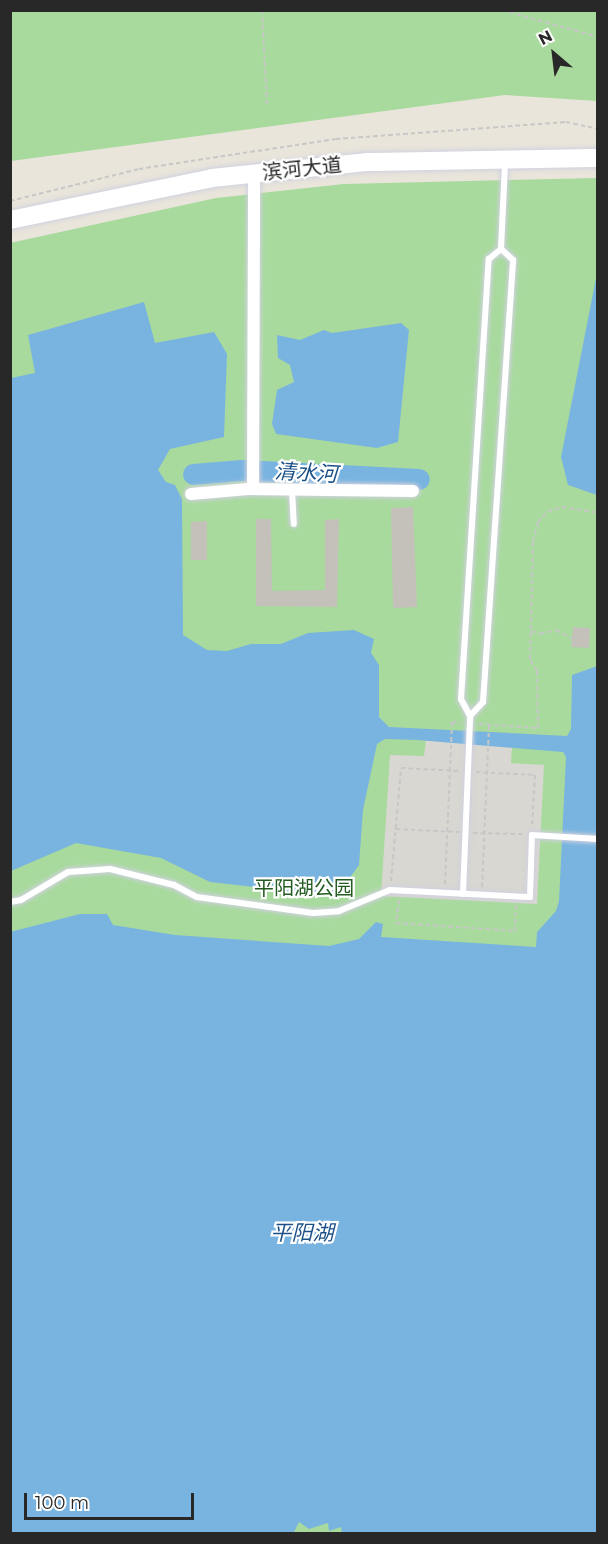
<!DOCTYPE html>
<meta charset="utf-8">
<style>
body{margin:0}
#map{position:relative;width:608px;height:1544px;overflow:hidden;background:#e9e5db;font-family:Montserrat,"Noto Sans SC",sans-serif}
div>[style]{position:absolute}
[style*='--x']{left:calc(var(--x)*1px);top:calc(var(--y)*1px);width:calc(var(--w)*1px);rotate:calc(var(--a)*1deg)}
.green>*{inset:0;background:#a8da9d}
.plaza>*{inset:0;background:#d9d7d1}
.water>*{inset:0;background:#79b4e0}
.river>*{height:21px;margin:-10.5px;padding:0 10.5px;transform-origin:10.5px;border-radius:10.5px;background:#79b4e0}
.building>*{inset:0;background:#c4c1ba}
.path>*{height:2px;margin-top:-1px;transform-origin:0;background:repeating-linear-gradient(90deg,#c7c7c7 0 4.5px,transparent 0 7.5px)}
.roads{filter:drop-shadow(0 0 2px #d0d1df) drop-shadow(0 0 2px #d0d1df)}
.service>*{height:6px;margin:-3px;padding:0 3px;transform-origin:3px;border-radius:3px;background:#fff}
.minor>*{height:12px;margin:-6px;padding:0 6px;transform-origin:6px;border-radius:6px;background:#fff}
.secondary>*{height:18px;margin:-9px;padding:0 9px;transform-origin:9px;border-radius:9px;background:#fff}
span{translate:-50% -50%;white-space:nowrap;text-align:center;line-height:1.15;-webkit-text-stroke:4.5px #fff;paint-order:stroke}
.street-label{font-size:20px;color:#282828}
.park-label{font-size:20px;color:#245b21}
.water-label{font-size:21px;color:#1c5188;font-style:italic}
.frame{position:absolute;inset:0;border:12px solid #282828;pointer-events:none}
.north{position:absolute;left:524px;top:24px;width:60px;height:60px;-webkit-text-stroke:4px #fff;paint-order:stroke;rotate:332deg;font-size:16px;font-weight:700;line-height:24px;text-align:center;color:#282828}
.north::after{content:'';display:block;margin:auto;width:21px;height:27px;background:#282828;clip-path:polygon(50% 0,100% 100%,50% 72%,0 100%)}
.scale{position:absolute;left:24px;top:1493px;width:170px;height:27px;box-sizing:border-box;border:3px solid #282828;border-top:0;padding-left:8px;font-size:18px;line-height:21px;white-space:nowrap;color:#282828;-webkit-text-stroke:4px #fff;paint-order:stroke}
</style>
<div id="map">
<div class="green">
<div style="clip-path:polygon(10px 11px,597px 11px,597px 101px,505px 95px,11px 161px)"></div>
<div style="clip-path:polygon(597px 178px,597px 1533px,11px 1533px,10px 243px,216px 198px,344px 184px)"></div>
</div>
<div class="plaza">
<div style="clip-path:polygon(426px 740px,512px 746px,511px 763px,544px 765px,537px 904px,381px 896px,390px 755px,424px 756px)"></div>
</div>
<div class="water">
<div style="clip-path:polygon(597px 273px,597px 495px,568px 485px,561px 457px)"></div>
<div style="clip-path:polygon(144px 302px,155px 343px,214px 332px,227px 354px,224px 437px,170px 449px,158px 470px,166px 482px,175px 485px,182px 499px,183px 635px,207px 650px,227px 651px,251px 644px,281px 644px,308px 633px,354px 630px,374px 639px,371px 653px,379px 665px,379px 717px,389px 727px,567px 736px,571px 729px,572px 675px,597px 666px,597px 1533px,342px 1534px,341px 1527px,329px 1531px,328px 1523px,309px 1529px,299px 1522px,293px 1534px,11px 1533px,10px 932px,80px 914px,107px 914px,113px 925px,175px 935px,329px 946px,359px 939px,376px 922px,383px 924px,381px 937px,536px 947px,537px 932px,556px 911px,559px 901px,566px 757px,563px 752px,417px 740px,385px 739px,377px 744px,363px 810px,359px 865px,341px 890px,317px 894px,210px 882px,161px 858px,76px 843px,11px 871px,11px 378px,35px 373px,28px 335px)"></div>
<div style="clip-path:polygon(401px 323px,409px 330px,398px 442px,377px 448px,276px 434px,272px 424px,277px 390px,294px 382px,290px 365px,278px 358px,277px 335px,300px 340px,324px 330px,332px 333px)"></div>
</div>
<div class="river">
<div style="--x:193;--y:474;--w:49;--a:-4.7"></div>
<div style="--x:242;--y:470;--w:177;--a:2.9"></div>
</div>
<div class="building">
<div style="clip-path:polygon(413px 507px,417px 607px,393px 608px,391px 508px)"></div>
<div style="clip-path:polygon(256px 519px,271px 519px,272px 591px,325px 590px,325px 520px,339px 519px,337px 607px,256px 606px)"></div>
<div style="clip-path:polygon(207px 521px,207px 560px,191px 560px,191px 522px)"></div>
<div style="clip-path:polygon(573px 627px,590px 628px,589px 648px,571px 647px)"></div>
</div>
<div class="path">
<div style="--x:262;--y:10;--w:95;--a:87"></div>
<div style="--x:502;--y:10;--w:100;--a:15.7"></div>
<div style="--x:10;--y:201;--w:133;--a:-13.9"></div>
<div style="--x:139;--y:169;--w:199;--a:-8.7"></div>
<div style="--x:336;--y:139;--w:231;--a:-4.2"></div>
<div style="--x:566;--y:122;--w:33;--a:12"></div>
<div style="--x:531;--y:631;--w:9;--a:18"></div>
<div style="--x:540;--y:634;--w:16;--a:-14"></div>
<div style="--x:556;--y:630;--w:18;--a:27"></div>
<div style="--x:479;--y:724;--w:59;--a:3.9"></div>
<div style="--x:538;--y:728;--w:57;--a:-91"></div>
<div style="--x:537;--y:671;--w:14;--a:-120"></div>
<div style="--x:530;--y:659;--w:118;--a:-88.5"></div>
<div style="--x:533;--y:541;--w:20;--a:-75"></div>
<div style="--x:538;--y:522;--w:15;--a:-48"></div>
<div style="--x:548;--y:511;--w:15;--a:-16"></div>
<div style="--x:562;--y:507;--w:36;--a:9"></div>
<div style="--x:476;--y:772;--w:59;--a:2.9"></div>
<div style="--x:535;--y:775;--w:52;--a:93.3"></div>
<div style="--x:396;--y:829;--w:63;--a:2.7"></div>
<div style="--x:473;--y:833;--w:52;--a:1.1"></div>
<div style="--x:391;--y:881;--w:113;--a:-84.9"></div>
<div style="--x:401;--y:768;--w:60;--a:2.9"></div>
<div style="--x:445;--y:884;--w:162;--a:-87.5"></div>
<div style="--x:452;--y:722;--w:9;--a:6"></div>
<div style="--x:482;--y:887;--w:162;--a:-87.5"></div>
<div style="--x:399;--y:900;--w:23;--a:97"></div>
<div style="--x:396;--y:923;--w:119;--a:3.8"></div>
<div style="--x:515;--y:931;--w:26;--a:-88"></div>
</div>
<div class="roads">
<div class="service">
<div style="--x:292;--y:490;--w:34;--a:87"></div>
<div style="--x:470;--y:716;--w:19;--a:-47"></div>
<div style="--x:483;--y:702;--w:443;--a:-86.1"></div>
<div style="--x:513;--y:260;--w:16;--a:-137"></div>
<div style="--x:463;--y:894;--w:178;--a:-87.7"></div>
<div style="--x:470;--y:716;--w:19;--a:-118"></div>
<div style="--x:461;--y:699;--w:441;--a:-86.4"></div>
<div style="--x:489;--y:259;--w:16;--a:-40"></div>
<div style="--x:501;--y:249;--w:86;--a:-87.3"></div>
<div style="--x:10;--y:902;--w:11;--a:-10"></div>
<div style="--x:21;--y:900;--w:55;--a:-30.8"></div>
<div style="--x:68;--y:872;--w:42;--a:-4.1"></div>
<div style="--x:110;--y:869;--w:66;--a:14"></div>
<div style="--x:174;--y:885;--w:26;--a:28"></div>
<div style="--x:197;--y:897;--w:117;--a:7.9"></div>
<div style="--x:313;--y:913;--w:26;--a:-4"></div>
<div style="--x:339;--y:911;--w:55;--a:-22.4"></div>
<div style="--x:390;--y:890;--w:140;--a:2.9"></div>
<div style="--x:530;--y:897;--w:62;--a:-88.2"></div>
<div style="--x:532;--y:835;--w:66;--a:3.5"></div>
</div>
<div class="minor">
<div style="--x:253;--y:489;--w:315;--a:-89.8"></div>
<div style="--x:191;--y:494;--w:57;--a:-5"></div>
<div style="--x:248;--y:489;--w:165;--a:0.7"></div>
</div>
<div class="secondary">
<div style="--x:10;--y:220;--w:206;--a:-11.7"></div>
<div style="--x:212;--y:178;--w:157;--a:-5.9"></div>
<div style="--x:368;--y:162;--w:230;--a:-1"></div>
</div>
</div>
<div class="street-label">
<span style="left:302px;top:169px;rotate:-6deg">滨河大道</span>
</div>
<div class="park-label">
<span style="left:304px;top:888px">平阳湖公园</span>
</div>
<div class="water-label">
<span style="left:306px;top:473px;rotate:3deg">清水河</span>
<span style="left:302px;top:1233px">平阳湖</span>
</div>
<div class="frame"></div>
<div class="north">N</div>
<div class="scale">100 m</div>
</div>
